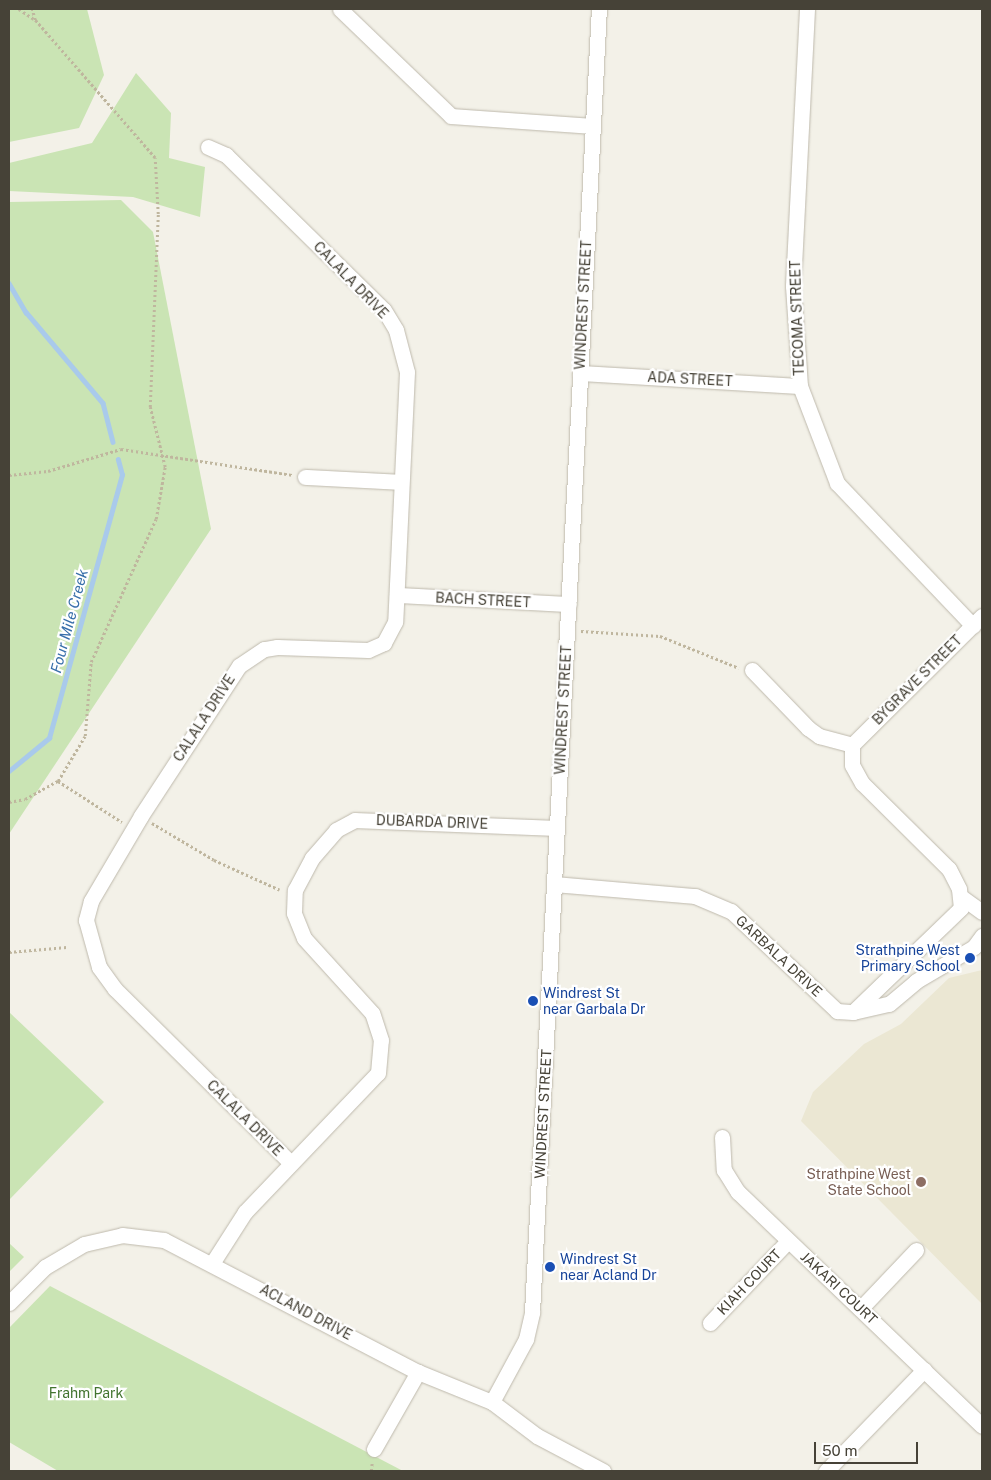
<!DOCTYPE html>
<style>
body{margin:0}
#map{position:relative;width:991px;height:1480px;overflow:hidden;background:#f3f1e8;font-family:"Public Sans",sans-serif}
div>[style]{position:absolute}
[style*='--x']{left:calc(var(--x)*1px);top:calc(var(--y)*1px);width:calc(var(--w)*1px);rotate:calc(var(--a)*1deg)}
.education>*{inset:0;background:#ebe7d3}
.green>*{inset:0;background:#cae4b4}
.stream>*{height:4.5px;margin:-2.25px;padding:0 2.25px;transform-origin:2.25px;border-radius:2.25px;background:#a9caeb}
.path>*{height:2.5px;margin-top:-1.25px;transform-origin:0;background:repeating-linear-gradient(90deg,#bfb69e 0 2.5px,transparent 0 5px)}
.roads{filter:drop-shadow(0 0 1px #beb9ac) drop-shadow(0 0 1px #beb9ac)}
.minor>*{height:15px;margin:-7.5px;padding:0 7.5px;transform-origin:7.5px;border-radius:7.5px;background:#fff}
.dots>*{width:14px;height:14px;translate:-50% -50%;box-sizing:border-box;border:2px solid #fff;border-radius:50%}
span{translate:-50% -50%;white-space:nowrap;text-align:center;line-height:1.15;-webkit-text-stroke:4.5px #fff;paint-order:stroke}
.street-label{font-size:14px;color:#464237}
.transit-label{font-size:14px;color:#164399}
.right{translate:-100% -50%;text-align:right}
.left{translate:0 -50%;text-align:left}
.education-label{font-size:14px;color:#785e54}
.park-label{font-size:14px;color:#42742f}
.water-label{font-size:15px;color:#386faa;font-style:italic}
.frame{position:absolute;inset:0;border:10px solid #464237;pointer-events:none}
.scale{position:absolute;left:814px;top:1442px;width:104px;height:22px;box-sizing:border-box;border:2px solid #464237;border-top:0;padding-left:6px;font-size:15px;line-height:18px;white-space:nowrap;color:#464237;-webkit-text-stroke:4px #fff;paint-order:stroke}
</style>
<div id="map">
<div class="education">
<div style="clip-path:polygon(982px 970px,982px 1304px,801px 1121px,813px 1092px,864px 1044px,901px 1024px,949px 978px)"></div>
</div>
<div class="green">
<div style="clip-path:polygon(9px 9px,87px 9px,104px 75px,79px 128px,9px 142px)"></div>
<div style="clip-path:polygon(136px 73px,171px 113px,169px 158px,205px 167px,200px 217px,133px 197px,9px 191px,9px 163px,92px 143px)"></div>
<div style="clip-path:polygon(121px 200px,153px 232px,211px 529px,9px 834px,9px 202px)"></div>
<div style="clip-path:polygon(9px 1012px,104px 1102px,9px 1200px)"></div>
<div style="clip-path:polygon(9px 1243px,24px 1257px,9px 1272px)"></div>
<div style="clip-path:polygon(50px 1286px,403px 1471px,58px 1471px,9px 1442px,9px 1328px)"></div>
</div>
<div class="stream">
<div style="--x:9;--y:283;--w:34;--a:60"></div>
<div style="--x:26;--y:312;--w:119;--a:49.8"></div>
<div style="--x:103;--y:403;--w:40;--a:75.6"></div>
<div style="--x:9;--y:771;--w:52;--a:-39.5"></div>
<div style="--x:49;--y:738;--w:273;--a:-74.5"></div>
<div style="--x:122;--y:475;--w:16;--a:-105"></div>
</div>
<div class="path">
<div style="--x:19;--y:9;--w:18;--a:34"></div>
<div style="--x:9;--y:475;--w:39;--a:-6"></div>
<div style="--x:48;--y:471;--w:76;--a:-16.8"></div>
<div style="--x:121;--y:449;--w:173;--a:8.6"></div>
<div style="--x:581;--y:631;--w:79;--a:3.6"></div>
<div style="--x:660;--y:636;--w:85;--a:22.1"></div>
<div style="--x:58;--y:781;--w:76;--a:32.6"></div>
<div style="--x:9;--y:802;--w:16;--a:-11"></div>
<div style="--x:25;--y:799;--w:38;--a:-29"></div>
<div style="--x:58;--y:781;--w:52;--a:-59"></div>
<div style="--x:85;--y:736;--w:74;--a:-85.4"></div>
<div style="--x:91;--y:662;--w:157;--a:-65.6"></div>
<div style="--x:156;--y:519;--w:53;--a:-80.2"></div>
<div style="--x:165;--y:467;--w:62;--a:-104"></div>
<div style="--x:150;--y:407;--w:193;--a:-87.6"></div>
<div style="--x:158;--y:214;--w:56;--a:-93.1"></div>
<div style="--x:155;--y:158;--w:183;--a:-131"></div>
<div style="--x:35;--y:20;--w:11;--a:-105"></div>
<div style="--x:152;--y:823;--w:72;--a:30.8"></div>
<div style="--x:214;--y:860;--w:72;--a:24.4"></div>
<div style="--x:9;--y:952;--w:58;--a:-4.9"></div>
<div style="--x:371;--y:1471;--w:8;--a:-83"></div>
</div>
<div class="roads">
<div class="minor">
<div style="--x:340;--y:9;--w:154;--a:43.9"></div>
<div style="--x:451;--y:116;--w:142;--a:4"></div>
<div style="--x:807;--y:9;--w:277;--a:92.9"></div>
<div style="--x:793;--y:286;--w:100;--a:86"></div>
<div style="--x:800;--y:386;--w:104;--a:69.1"></div>
<div style="--x:837;--y:483;--w:197;--a:46.4"></div>
<div style="--x:208;--y:147;--w:20;--a:24"></div>
<div style="--x:226;--y:155;--w:221;--a:44.5"></div>
<div style="--x:384;--y:310;--w:23;--a:59"></div>
<div style="--x:396;--y:330;--w:43;--a:75.3"></div>
<div style="--x:407;--y:372;--w:250;--a:92.7"></div>
<div style="--x:395;--y:622;--w:24;--a:118"></div>
<div style="--x:384;--y:643;--w:17;--a:156"></div>
<div style="--x:368;--y:650;--w:91;--a:-178.1"></div>
<div style="--x:277;--y:647;--w:13;--a:171"></div>
<div style="--x:264;--y:649;--w:30;--a:146"></div>
<div style="--x:239;--y:666;--w:179;--a:123.2"></div>
<div style="--x:141;--y:816;--w:99;--a:120.5"></div>
<div style="--x:91;--y:901;--w:20;--a:105"></div>
<div style="--x:86;--y:920;--w:49;--a:74.5"></div>
<div style="--x:99;--y:967;--w:27;--a:54"></div>
<div style="--x:115;--y:989;--w:246;--a:44.7"></div>
<div style="--x:580;--y:373;--w:220;--a:3.4"></div>
<div style="--x:305;--y:477;--w:95;--a:3"></div>
<div style="--x:397;--y:595;--w:172;--a:3"></div>
<div style="--x:752;--y:670;--w:81;--a:46"></div>
<div style="--x:808;--y:728;--w:14;--a:36"></div>
<div style="--x:819;--y:736;--w:34;--a:15"></div>
<div style="--x:852;--y:745;--w:20;--a:90"></div>
<div style="--x:852;--y:765;--w:21;--a:61"></div>
<div style="--x:862;--y:783;--w:122;--a:44.7"></div>
<div style="--x:949;--y:869;--w:22;--a:63"></div>
<div style="--x:959;--y:889;--w:19;--a:84"></div>
<div style="--x:961;--y:908;--w:149;--a:136.1"></div>
<div style="--x:852;--y:745;--w:183;--a:-44.8"></div>
<div style="--x:554;--y:884;--w:142;--a:4.9"></div>
<div style="--x:695;--y:896;--w:39;--a:23"></div>
<div style="--x:731;--y:911;--w:146;--a:43.3"></div>
<div style="--x:837;--y:1011;--w:16;--a:4"></div>
<div style="--x:853;--y:1012;--w:37;--a:-13"></div>
<div style="--x:889;--y:1004;--w:35;--a:-40"></div>
<div style="--x:916;--y:981;--w:67;--a:-30.4"></div>
<div style="--x:974;--y:947;--w:14;--a:-54"></div>
<div style="--x:960;--y:896;--w:27;--a:36"></div>
<div style="--x:722;--y:1137;--w:33;--a:87"></div>
<div style="--x:724;--y:1170;--w:26;--a:58"></div>
<div style="--x:738;--y:1192;--w:338;--a:43.8"></div>
<div style="--x:213;--y:1262;--w:59;--a:-57.4"></div>
<div style="--x:245;--y:1212;--w:192;--a:-46.3"></div>
<div style="--x:378;--y:1073;--w:33;--a:-85"></div>
<div style="--x:381;--y:1040;--w:28;--a:-108"></div>
<div style="--x:372;--y:1013;--w:101;--a:-132.2"></div>
<div style="--x:304;--y:938;--w:27;--a:-112"></div>
<div style="--x:294;--y:913;--w:23;--a:-88"></div>
<div style="--x:295;--y:890;--w:36;--a:-62"></div>
<div style="--x:312;--y:858;--w:37;--a:-49"></div>
<div style="--x:336;--y:830;--w:21;--a:-28"></div>
<div style="--x:355;--y:820;--w:201;--a:2.3"></div>
<div style="--x:9;--y:1303;--w:51;--a:-45"></div>
<div style="--x:45;--y:1267;--w:45;--a:-30.5"></div>
<div style="--x:84;--y:1244;--w:39;--a:-13"></div>
<div style="--x:122;--y:1235;--w:42;--a:6.8"></div>
<div style="--x:164;--y:1240;--w:286;--a:27.5"></div>
<div style="--x:418;--y:1372;--w:80;--a:22.1"></div>
<div style="--x:492;--y:1402;--w:56;--a:37.1"></div>
<div style="--x:537;--y:1436;--w:75;--a:27.9"></div>
<div style="--x:861;--y:1308;--w:80;--a:-46.5"></div>
<div style="--x:710;--y:1323;--w:113;--a:-46.4"></div>
<div style="--x:492;--y:1402;--w:72;--a:-61.6"></div>
<div style="--x:526;--y:1339;--w:28;--a:-77"></div>
<div style="--x:532;--y:1312;--w:1305;--a:-87.06"></div>
<div style="--x:374;--y:1449;--w:89;--a:-60.3"></div>
<div style="--x:826;--y:1471;--w:141;--a:-45.9"></div>
</div>
</div>
<div class="dots">
<div style="left:970px;top:958px;background:#1a4fb4"></div>
<div style="left:533px;top:1001px;background:#1a4fb4"></div>
<div style="left:921px;top:1182px;background:#8d6e63"></div>
<div style="left:550px;top:1267px;background:#1a4fb4"></div>
</div>
<div class="street-label">
<span style="left:351px;top:280px;rotate:46deg">CALALA DRIVE</span>
<span style="left:583px;top:305px;rotate:-87deg">WINDREST STREET</span>
<span style="left:797px;top:318px;rotate:-92deg">TECOMA STREET</span>
<span style="left:690px;top:379px;rotate:3deg">ADA STREET</span>
<span style="left:483px;top:600px;rotate:3deg">BACH STREET</span>
<span style="left:917px;top:680px;rotate:-45deg">BYGRAVE STREET</span>
<span style="left:563px;top:710px;rotate:-87deg">WINDREST STREET</span>
<span style="left:204px;top:718px;rotate:-57deg">CALALA DRIVE</span>
<span style="left:432px;top:822px;rotate:2deg">DUBARDA DRIVE</span>
<span style="left:779px;top:956px;rotate:43deg">GARBALA DRIVE</span>
<span style="left:543px;top:1114px;rotate:-87deg">WINDREST STREET</span>
<span style="left:245px;top:1118px;rotate:45deg">CALALA DRIVE</span>
<span style="left:749px;top:1282px;rotate:-46deg">KIAH COURT</span>
<span style="left:839px;top:1288px;rotate:43deg">JAKARI COURT</span>
<span style="left:306px;top:1312px;rotate:28deg">ACLAND DRIVE</span>
</div>
<div class="transit-label">
<span class="right" style="left:960px;top:958px">Strathpine West<br>Primary School</span>
<span class="left" style="left:543px;top:1001px">Windrest St<br>near Garbala Dr</span>
<span class="left" style="left:560px;top:1267px">Windrest St<br>near Acland Dr</span>
</div>
<div class="education-label">
<span class="right" style="left:911px;top:1182px">Strathpine West<br>State School</span>
</div>
<div class="park-label">
<span style="left:86px;top:1393px">Frahm Park</span>
</div>
<div class="water-label">
<span style="left:69px;top:621px;rotate:-75deg">Four Mile Creek</span>
</div>
<div class="frame"></div>
<div class="scale">50 m</div>
</div>
